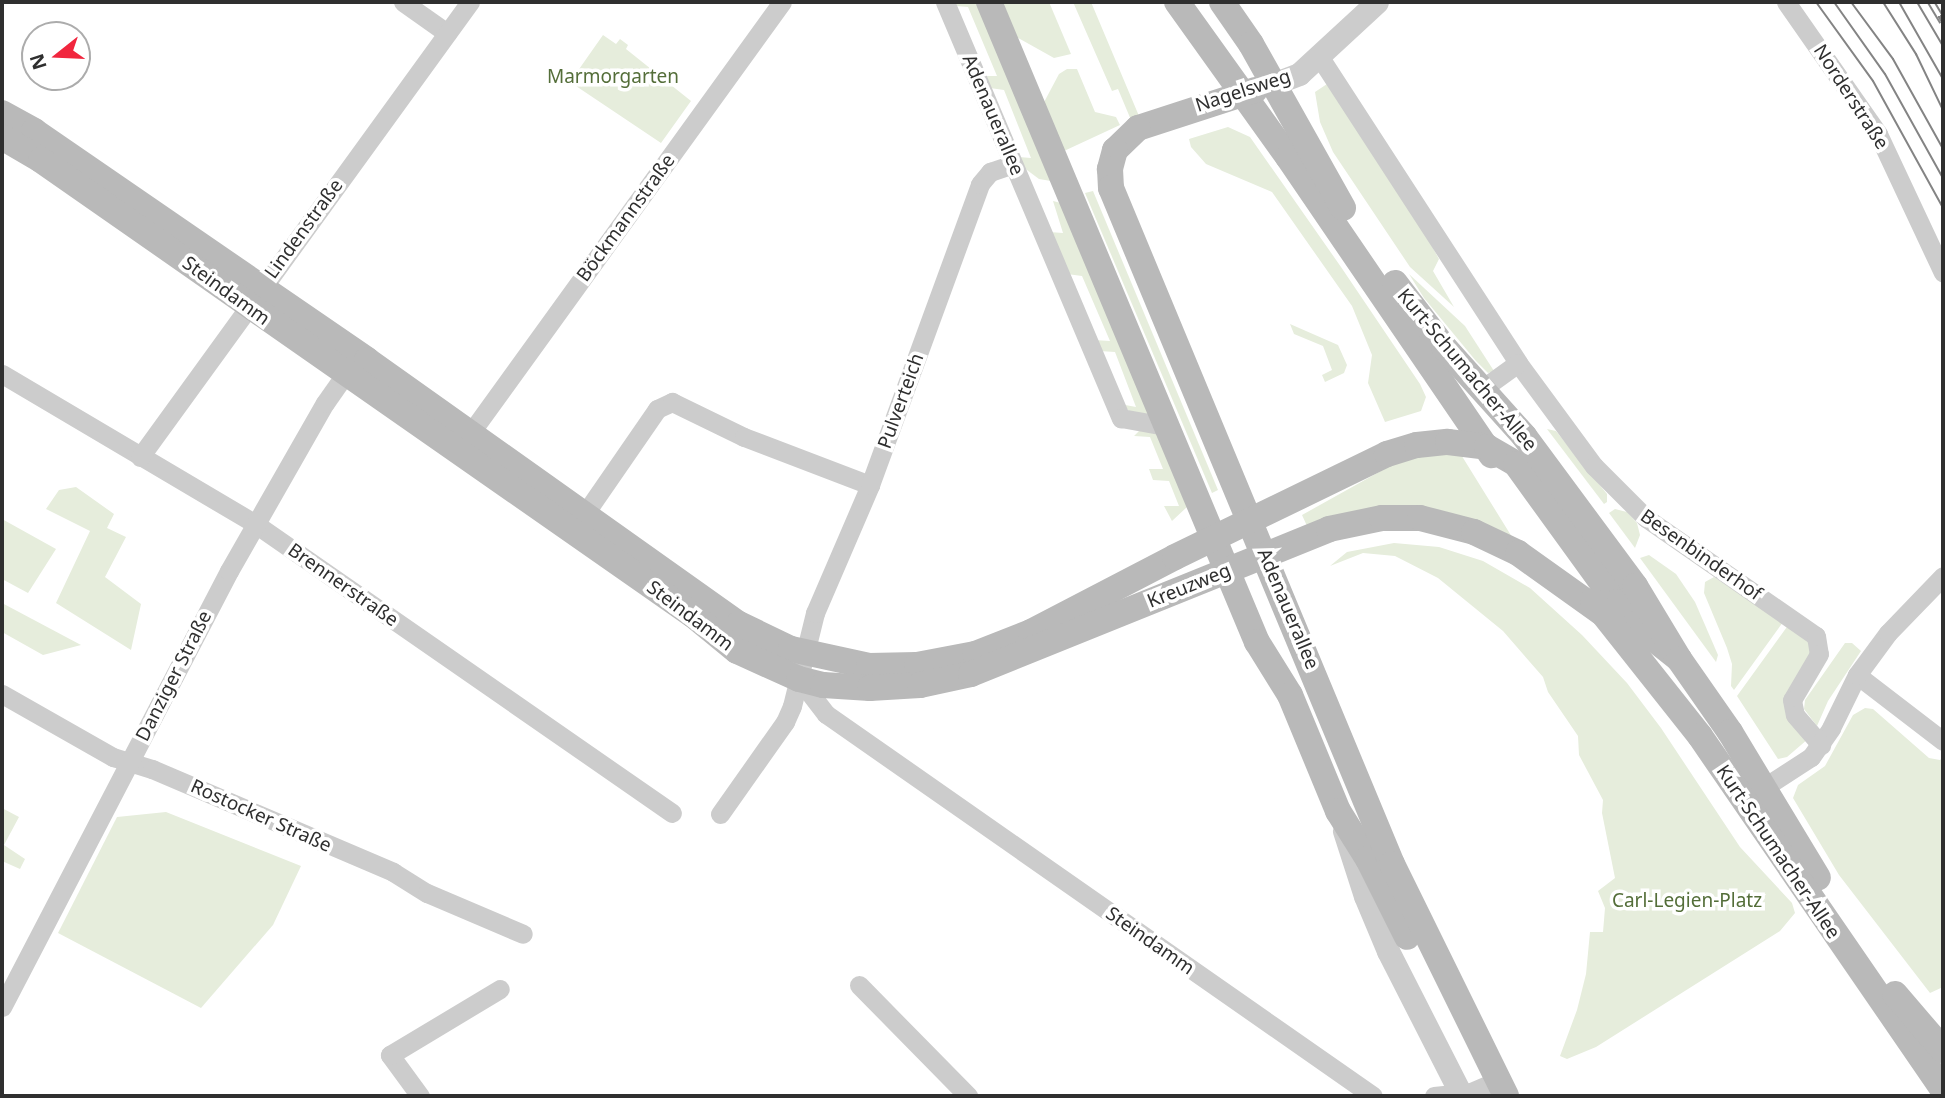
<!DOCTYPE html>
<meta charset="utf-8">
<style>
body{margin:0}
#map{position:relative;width:1945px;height:1098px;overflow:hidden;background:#fff;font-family:"Noto Sans",sans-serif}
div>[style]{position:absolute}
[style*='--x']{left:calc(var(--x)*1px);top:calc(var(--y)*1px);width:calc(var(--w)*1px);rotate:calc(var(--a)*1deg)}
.green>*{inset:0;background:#e6eddc}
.minor>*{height:19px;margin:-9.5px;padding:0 9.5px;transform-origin:9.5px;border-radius:9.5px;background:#ccc}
.tertiary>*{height:23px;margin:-11.5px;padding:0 11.5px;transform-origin:11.5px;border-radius:11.5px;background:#ccc}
.secondary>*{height:26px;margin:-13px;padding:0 13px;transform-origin:13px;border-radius:13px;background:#b9b9b9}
.tram>*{height:2px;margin:-1px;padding:0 1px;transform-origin:1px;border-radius:1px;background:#848484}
.rail>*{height:8px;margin-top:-4px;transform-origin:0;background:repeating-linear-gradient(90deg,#fff 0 16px,#848484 0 32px);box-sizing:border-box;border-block:2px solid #848484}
span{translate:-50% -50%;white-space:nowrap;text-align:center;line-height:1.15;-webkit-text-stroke:7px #fff;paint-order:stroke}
.park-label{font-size:19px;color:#546e39}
.street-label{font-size:19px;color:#2f2f2f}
.frame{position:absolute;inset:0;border:4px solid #2f2f2f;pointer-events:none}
.north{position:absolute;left:21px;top:21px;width:70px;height:70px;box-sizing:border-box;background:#fff;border:2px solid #acacac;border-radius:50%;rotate:252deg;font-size:19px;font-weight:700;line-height:28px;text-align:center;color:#2f2f2f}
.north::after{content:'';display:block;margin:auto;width:24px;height:32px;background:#f1263e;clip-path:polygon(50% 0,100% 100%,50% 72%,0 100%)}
</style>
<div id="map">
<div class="green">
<div style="clip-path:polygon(954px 2px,976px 2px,1051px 181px,1039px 179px,1023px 167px,1019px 157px,1031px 158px,1004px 90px,990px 88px,985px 76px,997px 76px,968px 7px,956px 6px)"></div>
<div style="clip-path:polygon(998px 2px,1049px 2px,1071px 54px,1054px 58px,1013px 35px)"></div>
<div style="clip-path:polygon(1073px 2px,1091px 2px,1139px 116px,1131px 120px,1118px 89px,1112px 91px)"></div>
<div style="clip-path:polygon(603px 35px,616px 44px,620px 39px,628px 45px,626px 49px,691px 101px,661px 143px,570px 82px)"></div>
<div style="clip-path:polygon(1067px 69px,1077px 69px,1095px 112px,1116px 117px,1120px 125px,1064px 151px,1042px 106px,1059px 74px)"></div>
<div style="clip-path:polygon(1330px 82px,1429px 241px,1439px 259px,1433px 271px,1454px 307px,1410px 267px,1333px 152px,1320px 122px,1315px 92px)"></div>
<div style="clip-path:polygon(1228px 127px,1250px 137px,1341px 267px,1420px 384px,1426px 397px,1421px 411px,1385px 422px,1368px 383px,1372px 355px,1352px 306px,1272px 192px,1206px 164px,1191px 147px,1189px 139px)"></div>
<div style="clip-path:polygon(1093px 191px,1218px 490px,1212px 493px,1085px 193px)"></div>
<div style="clip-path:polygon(1053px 201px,1061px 203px,1151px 417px,1135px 415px,1120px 404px,1136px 407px,1115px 352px,1099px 351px,1094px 340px,1110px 341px,1082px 276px,1067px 274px,1049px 232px,1063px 233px)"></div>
<div style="clip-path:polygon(1409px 274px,1465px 326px,1494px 371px,1488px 373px,1476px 361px,1424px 298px)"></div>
<div style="clip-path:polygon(1290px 324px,1338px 345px,1347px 365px,1344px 373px,1325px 382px,1322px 375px,1332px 370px,1323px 346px,1294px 334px)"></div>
<div style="clip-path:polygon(1141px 429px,1156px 432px,1187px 507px,1172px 521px,1164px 506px,1179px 506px,1169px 481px,1153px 480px,1149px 469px,1163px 469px,1150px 437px,1134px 436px)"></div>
<div style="clip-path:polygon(1547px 429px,1556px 431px,1607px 494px,1607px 502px,1604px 504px)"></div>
<div style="clip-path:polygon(1460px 453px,1512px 537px,1475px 519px,1307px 526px,1302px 515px,1397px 462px,1423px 455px)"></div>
<div style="clip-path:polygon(76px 487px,114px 514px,107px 528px,126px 537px,105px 577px,141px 604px,131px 650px,56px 603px,90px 531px,46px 509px,59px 490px)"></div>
<div style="clip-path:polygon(1615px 509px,1627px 512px,1637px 523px,1640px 535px,1635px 548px,1609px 513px)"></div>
<div style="clip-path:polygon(2px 519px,56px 549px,28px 593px,2px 579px)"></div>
<div style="clip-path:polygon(1394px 543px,1439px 547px,1483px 561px,1530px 588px,1582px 635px,1627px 683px,1661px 728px,1740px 847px,1792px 903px,1795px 913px,1780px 931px,1596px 1047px,1567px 1059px,1560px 1056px,1577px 1010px,1586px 974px,1590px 932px,1603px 932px,1605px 908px,1598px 891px,1615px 878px,1602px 813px,1603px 800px,1579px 755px,1578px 736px,1548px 692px,1543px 677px,1503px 631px,1438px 578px,1395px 556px,1363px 553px,1330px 566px,1347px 552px)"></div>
<div style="clip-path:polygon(1649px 555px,1676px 574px,1695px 602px,1718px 655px,1716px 662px,1640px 558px)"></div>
<div style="clip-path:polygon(1714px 577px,1783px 622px,1734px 690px,1731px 686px,1732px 664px,1727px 648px,1704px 593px,1705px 582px)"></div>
<div style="clip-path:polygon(2px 603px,81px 645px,43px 655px,2px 632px)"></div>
<div style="clip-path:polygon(1789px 624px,1808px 636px,1813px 654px,1784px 698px,1808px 739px,1787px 757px,1778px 759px,1737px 696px)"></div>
<div style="clip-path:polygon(1845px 643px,1852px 643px,1861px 651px,1828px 701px,1817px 726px,1804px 709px,1805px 700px)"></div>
<div style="clip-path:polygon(1865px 708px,1873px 709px,1929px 758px,1940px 760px,1943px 757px,1943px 987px,1930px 993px,1839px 875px,1793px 798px,1798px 785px,1825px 766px,1853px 715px)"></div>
<div style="clip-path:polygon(2px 808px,19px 817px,4px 845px,25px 859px,20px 869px,2px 861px)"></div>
<div style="clip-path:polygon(166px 812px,301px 866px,273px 925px,201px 1008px,58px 933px,117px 817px)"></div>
</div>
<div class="minor">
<div style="--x:403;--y:2;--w:54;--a:35.2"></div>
<div style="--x:945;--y:2;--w:452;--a:67.1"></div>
<div style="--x:1121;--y:418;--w:46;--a:10.1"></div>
<div style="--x:1786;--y:2;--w:161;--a:55.1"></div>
<div style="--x:1878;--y:134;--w:153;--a:64.9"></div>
<div style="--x:1319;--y:56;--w:366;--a:57"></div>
<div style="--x:1518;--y:363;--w:128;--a:53.6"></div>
<div style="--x:1594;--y:466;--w:74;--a:45"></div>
<div style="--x:1646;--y:518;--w:207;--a:34.8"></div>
<div style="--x:1816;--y:636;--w:18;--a:81"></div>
<div style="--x:1819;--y:654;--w:53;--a:120.4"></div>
<div style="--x:1792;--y:700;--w:15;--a:79"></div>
<div style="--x:1795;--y:715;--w:40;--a:49"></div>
<div style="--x:2;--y:374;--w:296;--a:30.6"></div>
<div style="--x:257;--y:525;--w:505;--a:34.76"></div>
<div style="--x:1482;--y:389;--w:44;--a:-35.8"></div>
<div style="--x:469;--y:435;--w:534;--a:-54.14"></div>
<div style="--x:140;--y:457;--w:562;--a:-54.05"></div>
<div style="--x:584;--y:515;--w:129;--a:-55.4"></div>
<div style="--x:657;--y:409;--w:17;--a:-25"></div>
<div style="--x:672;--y:402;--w:80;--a:25.9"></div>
<div style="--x:744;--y:437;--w:135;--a:20.9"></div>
<div style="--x:1857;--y:675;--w:108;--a:37.5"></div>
<div style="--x:799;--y:679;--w:44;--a:52.4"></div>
<div style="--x:826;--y:714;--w:667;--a:34.93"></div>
<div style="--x:2;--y:694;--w:128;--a:29.6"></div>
<div style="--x:113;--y:757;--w:41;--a:17.1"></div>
<div style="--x:152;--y:769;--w:262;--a:23.1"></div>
<div style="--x:393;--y:872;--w:40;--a:32"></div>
<div style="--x:427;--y:893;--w:104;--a:23.1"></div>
<div style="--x:1763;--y:788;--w:57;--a:-32.9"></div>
<div style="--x:1811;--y:757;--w:35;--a:-55"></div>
<div style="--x:1831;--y:728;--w:59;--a:-63.9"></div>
<div style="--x:1857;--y:675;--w:52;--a:-53.6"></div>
<div style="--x:1888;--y:633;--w:79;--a:-46"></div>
<div style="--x:720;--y:814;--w:113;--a:-54.8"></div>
<div style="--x:785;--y:722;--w:17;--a:-66"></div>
<div style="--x:792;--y:706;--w:96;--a:-76.1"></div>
<div style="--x:815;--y:613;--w:139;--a:-66.7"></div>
<div style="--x:870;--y:485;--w:320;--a:-69.9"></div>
<div style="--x:980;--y:184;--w:16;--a:-50"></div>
<div style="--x:990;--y:172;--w:24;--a:-19"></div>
<div style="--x:859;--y:985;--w:156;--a:45.5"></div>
<div style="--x:2;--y:1007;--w:492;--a:-62.5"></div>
<div style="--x:229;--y:571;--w:193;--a:-60.3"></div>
<div style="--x:325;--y:403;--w:35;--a:-55"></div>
<div style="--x:345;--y:374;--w:14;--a:-30"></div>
<div style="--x:420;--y:1096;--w:51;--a:-126.2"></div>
<div style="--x:390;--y:1055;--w:128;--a:-31"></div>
<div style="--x:1434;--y:1096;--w:37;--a:-6"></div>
<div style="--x:1471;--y:1092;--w:28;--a:-23"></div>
</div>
<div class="tertiary">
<div style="--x:1273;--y:84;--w:28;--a:-21"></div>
<div style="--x:1299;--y:74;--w:106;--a:-42.7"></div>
<div style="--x:1344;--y:831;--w:68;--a:72.1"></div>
<div style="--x:1365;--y:896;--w:60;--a:67.3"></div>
<div style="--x:1388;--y:951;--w:163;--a:63"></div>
</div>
<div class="secondary">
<div style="--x:989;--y:2;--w:694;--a:67.28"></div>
<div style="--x:1257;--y:642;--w:62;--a:58.1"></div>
<div style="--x:1290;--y:695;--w:126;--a:67.5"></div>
<div style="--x:1338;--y:811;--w:57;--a:58"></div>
<div style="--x:1368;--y:859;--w:87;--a:63.4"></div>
<div style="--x:1177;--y:2;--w:191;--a:54.4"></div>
<div style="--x:1288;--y:157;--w:361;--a:55.7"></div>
<div style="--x:1222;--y:2;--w:51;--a:55.4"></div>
<div style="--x:1251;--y:44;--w:188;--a:60.7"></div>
<div style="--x:1255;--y:90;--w:123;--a:162"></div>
<div style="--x:1138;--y:128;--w:32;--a:136"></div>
<div style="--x:1115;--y:150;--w:20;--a:105"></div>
<div style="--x:1110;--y:169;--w:19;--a:87"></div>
<div style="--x:1111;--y:188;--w:732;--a:67.43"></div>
<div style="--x:1392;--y:864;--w:258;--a:63.8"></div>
<div style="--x:2;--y:113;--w:37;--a:29"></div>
<div style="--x:34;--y:131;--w:404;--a:34.5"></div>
<div style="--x:367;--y:360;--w:456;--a:35.4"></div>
<div style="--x:739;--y:624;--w:58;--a:25.7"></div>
<div style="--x:791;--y:649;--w:80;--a:12.3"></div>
<div style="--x:869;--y:666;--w:48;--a:-1.2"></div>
<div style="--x:917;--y:665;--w:59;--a:-10.7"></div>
<div style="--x:975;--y:654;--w:60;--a:-21.4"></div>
<div style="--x:1031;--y:632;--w:162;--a:-27.5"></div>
<div style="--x:1175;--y:557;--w:236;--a:-25.9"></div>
<div style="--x:1387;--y:454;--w:31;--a:-17"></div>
<div style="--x:1417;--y:445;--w:31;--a:-6"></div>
<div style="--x:1448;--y:442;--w:39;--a:7"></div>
<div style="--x:1487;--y:447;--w:34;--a:30"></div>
<div style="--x:1516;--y:464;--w:170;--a:54.1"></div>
<div style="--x:1616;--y:602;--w:29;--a:49"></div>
<div style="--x:1635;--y:624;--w:56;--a:38.5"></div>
<div style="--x:2;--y:137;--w:45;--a:30.5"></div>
<div style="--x:41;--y:160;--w:795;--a:34.91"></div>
<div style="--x:693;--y:615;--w:57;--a:39.3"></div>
<div style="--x:737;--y:651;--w:68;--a:24.3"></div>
<div style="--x:799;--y:679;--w:25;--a:14"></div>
<div style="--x:823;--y:685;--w:47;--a:3.7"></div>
<div style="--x:870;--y:688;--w:50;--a:-3.4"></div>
<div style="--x:920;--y:685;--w:52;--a:-12.2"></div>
<div style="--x:971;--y:674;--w:386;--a:-22"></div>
<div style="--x:1329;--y:529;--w:54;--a:-11.7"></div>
<div style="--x:1382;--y:518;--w:38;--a:0"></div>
<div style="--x:1420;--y:518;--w:56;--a:14.5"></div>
<div style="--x:1474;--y:532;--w:49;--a:25.5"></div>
<div style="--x:1518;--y:553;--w:103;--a:35.5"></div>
<div style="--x:1395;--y:283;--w:81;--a:52.6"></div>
<div style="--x:1444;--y:347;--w:120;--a:48"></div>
<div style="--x:1524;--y:436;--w:187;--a:53.5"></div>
<div style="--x:1635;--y:586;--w:85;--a:58.9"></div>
<div style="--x:1679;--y:659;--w:89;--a:55.1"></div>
<div style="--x:1730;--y:732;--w:170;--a:58.9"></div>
<div style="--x:1593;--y:601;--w:172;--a:51.6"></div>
<div style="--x:1700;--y:736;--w:429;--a:55.5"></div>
<div style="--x:1895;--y:994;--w:74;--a:49.4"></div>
</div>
<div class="tram">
<div style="--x:1816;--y:2;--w:97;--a:54.2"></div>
<div style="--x:1873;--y:81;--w:145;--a:61.1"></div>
<div style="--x:1834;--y:2;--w:88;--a:54.7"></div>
<div style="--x:1885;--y:74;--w:119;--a:60.9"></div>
<div style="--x:1851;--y:2;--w:71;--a:53.6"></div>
<div style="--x:1893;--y:59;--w:103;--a:60.9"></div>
<div style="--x:1883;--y:2;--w:62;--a:57.6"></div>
<div style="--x:1916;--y:54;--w:62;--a:64.3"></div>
<div style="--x:1899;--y:2;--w:89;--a:60.3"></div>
<div style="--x:1917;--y:2;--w:51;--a:59.4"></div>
</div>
<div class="rail">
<div style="--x:1931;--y:2;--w:23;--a:59"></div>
</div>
<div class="park-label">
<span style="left:613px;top:77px">Marmorgarten</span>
<span style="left:1687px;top:901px">Carl-Legien-Platz</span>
</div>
<div class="street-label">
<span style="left:1243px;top:91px;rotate:-18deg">Nagelsweg</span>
<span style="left:1851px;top:97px;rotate:57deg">Norderstraße</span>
<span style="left:993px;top:115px;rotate:67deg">Adenauerallee</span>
<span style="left:626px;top:218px;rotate:-54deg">Böckmannstraße</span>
<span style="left:304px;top:229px;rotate:-54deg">Lindenstraße</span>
<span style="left:226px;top:291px;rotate:36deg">Steindamm</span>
<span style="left:1467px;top:370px;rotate:50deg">Kurt-Schumacher-Allee</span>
<span style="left:901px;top:401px;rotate:-70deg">Pulverteich</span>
<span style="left:1701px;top:555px;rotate:35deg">Besenbinderhof</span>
<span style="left:343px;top:585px;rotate:35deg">Brennerstraße</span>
<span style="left:1189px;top:586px;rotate:-22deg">Kreuzweg</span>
<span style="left:1288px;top:609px;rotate:67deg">Adenauerallee</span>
<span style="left:690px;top:616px;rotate:37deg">Steindamm</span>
<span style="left:174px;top:676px;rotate:-63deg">Danziger Straße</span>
<span style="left:261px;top:816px;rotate:24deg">Rostocker Straße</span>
<span style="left:1778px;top:852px;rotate:56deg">Kurt-Schumacher-Allee</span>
<span style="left:1150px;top:941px;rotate:35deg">Steindamm</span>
</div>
<div class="frame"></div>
<div class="north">N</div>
</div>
